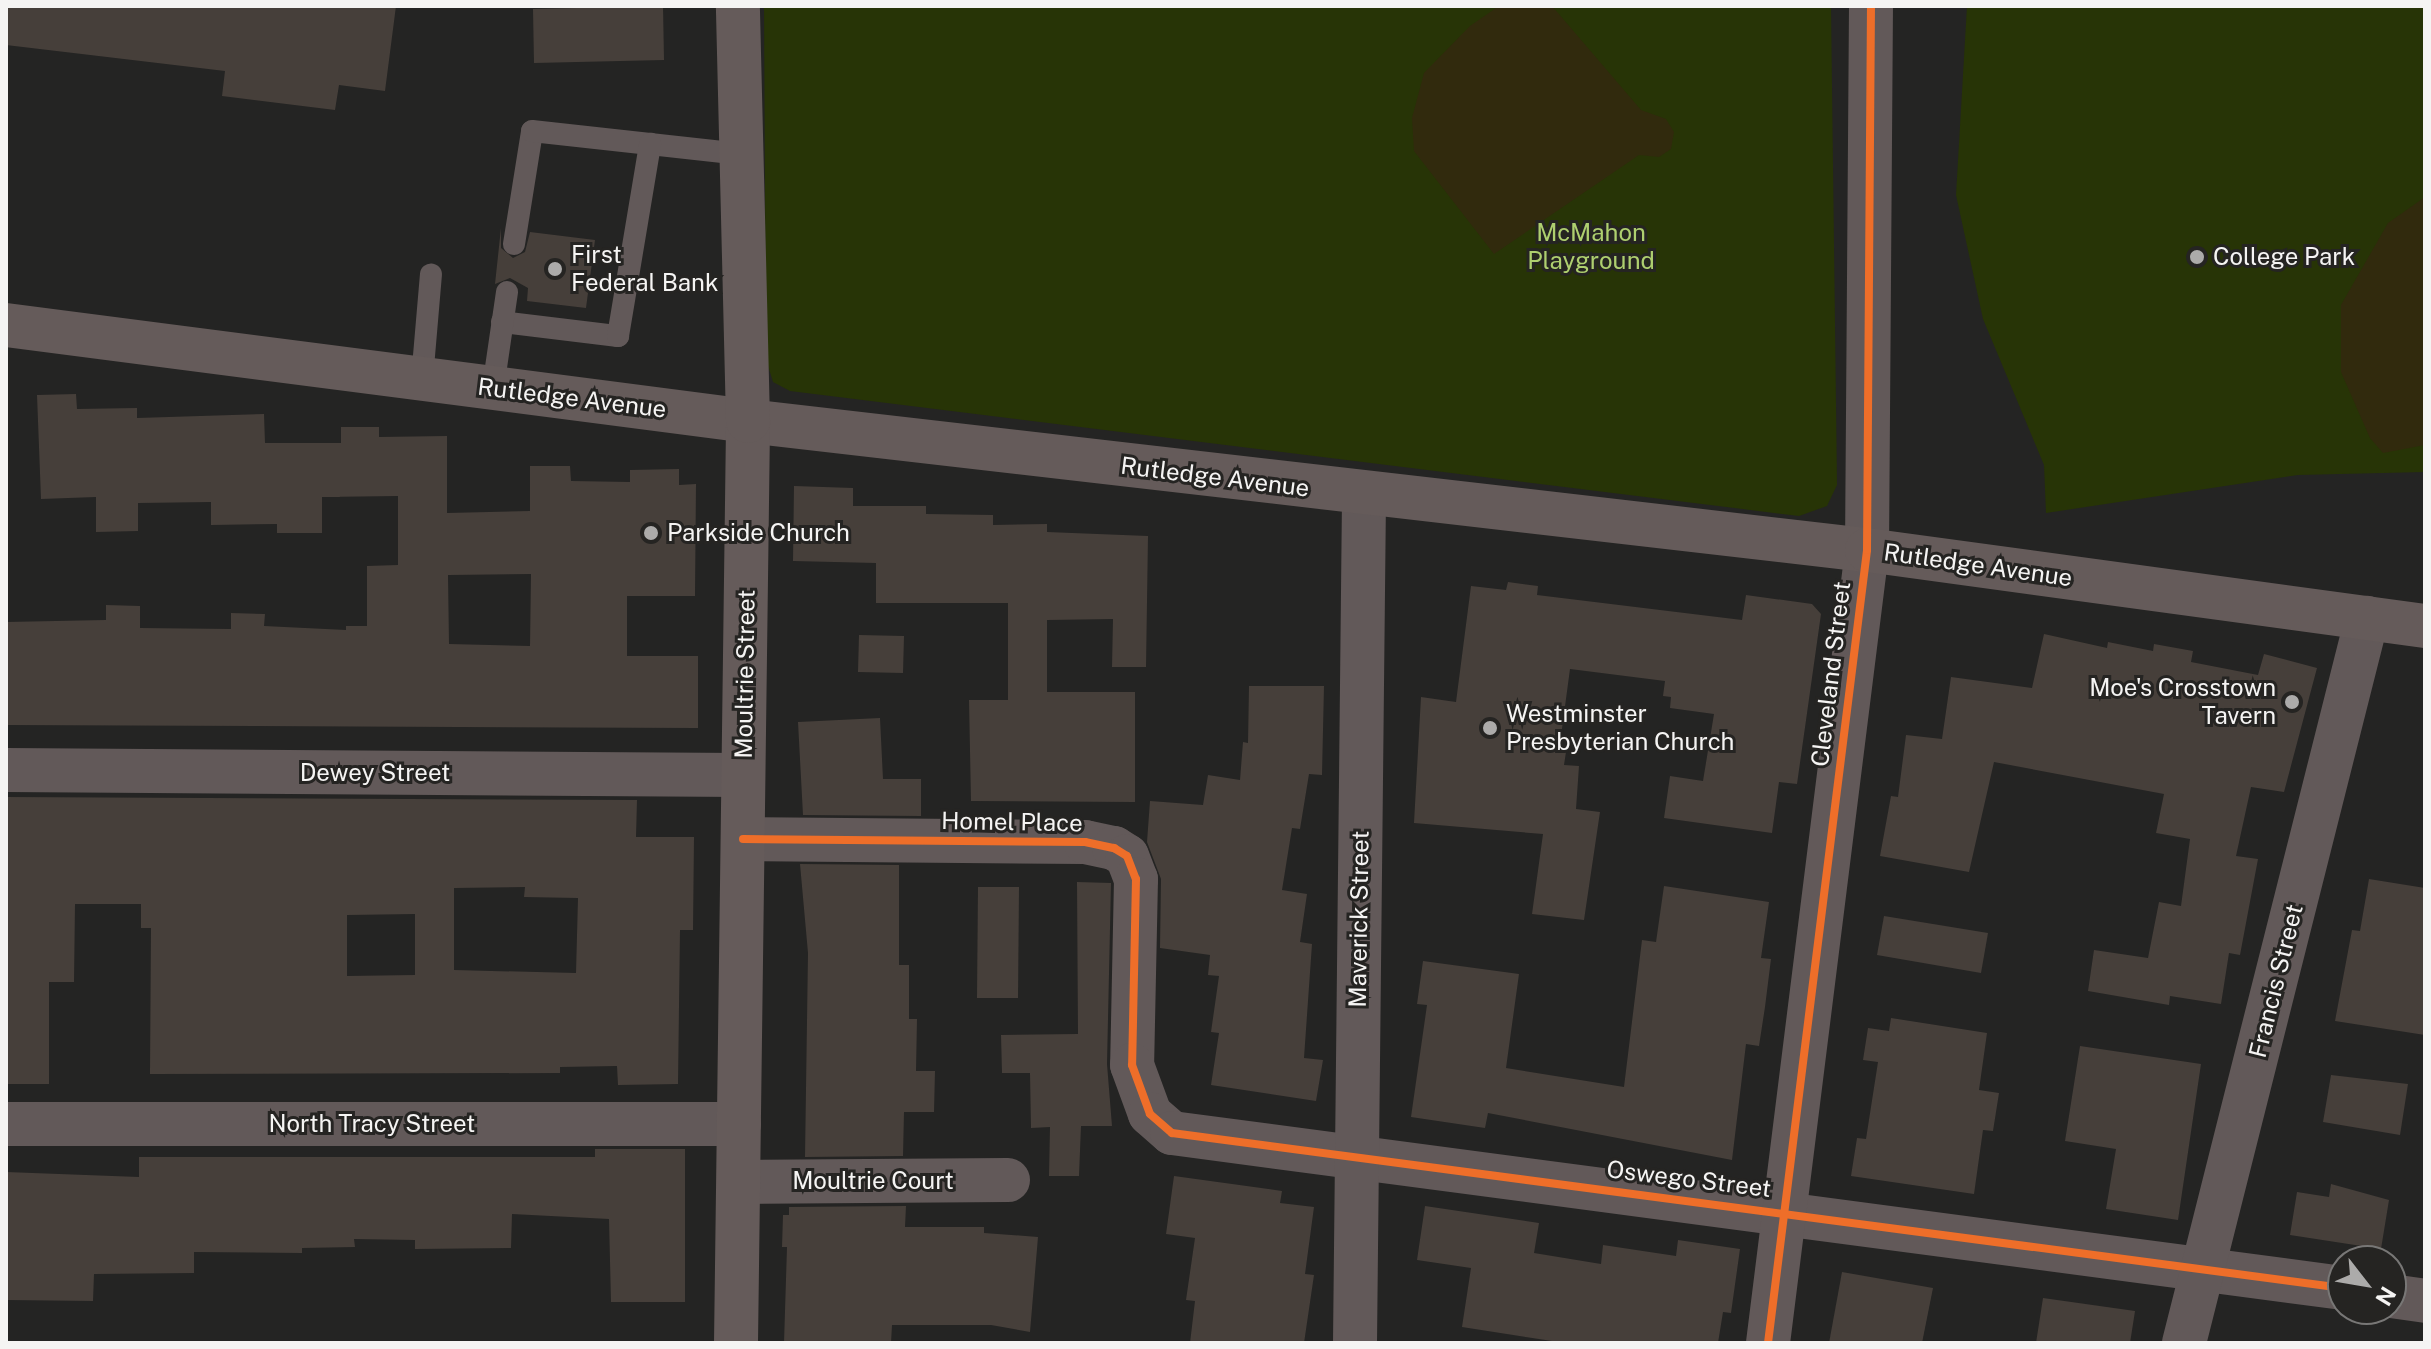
<!DOCTYPE html>
<style>
body{margin:0}
#map{position:relative;width:2431px;height:1349px;overflow:hidden;background:#242423;font-family:"Public Sans",sans-serif}
div>[style]{position:absolute}
[style*='--x']{left:calc(var(--x)*1px);top:calc(var(--y)*1px);width:calc(var(--w)*1px);rotate:calc(var(--a)*1deg)}
.green>*{inset:0;background:#273406}
.sand>*{inset:0;background:#312a0d}
.building>*{inset:0;background:#463f3a}
.lane>*{height:22px;margin:-11px;padding:0 11px;transform-origin:11px;border-radius:11px;background:#625959}
.street>*{height:44px;margin:-22px;padding:0 22px;transform-origin:22px;border-radius:22px;background:#625959}
.secondary>*{height:44px;margin:-22px;padding:0 22px;transform-origin:22px;border-radius:22px;background:#655b5a}
.cycleway>*{height:8px;margin:-4px;padding:0 4px;transform-origin:4px;border-radius:4px;background:#ee6e29}
.dots>*{width:22px;height:22px;translate:-50% -50%;box-sizing:border-box;border:4px solid #252422;border-radius:50%}
span{translate:-50% -50%;white-space:nowrap;text-align:center;line-height:1.15;-webkit-text-stroke:6px #252422;paint-order:stroke}
.park-label{font-size:24px;color:#aecf6f}
.poi-label{font-size:24px;color:#f5f4f3}
.left{translate:0 -50%;text-align:left}
.right{translate:-100% -50%;text-align:right}
.street-label{font-size:24px;color:#f5f4f3}
.frame{position:absolute;inset:0;border:8px solid #f5f4f3;pointer-events:none}
.north{position:absolute;left:2327px;top:1245px;width:80px;height:80px;box-sizing:border-box;background:#252422;border:2px solid #787776;border-radius:50%;rotate:121deg;font-size:22px;font-weight:700;line-height:32px;text-align:center;color:#f5f4f3}
.north::after{content:'';display:block;margin:auto;width:28px;height:36px;background:#acabaa;clip-path:polygon(50% 0,100% 100%,50% 72%,0 100%)}
</style>
<div id="map">
<div class="green">
<div style="clip-path:polygon(764px 6px,1831px 6px,1837px 485px,1827px 506px,1799px 516px,790px 391px,773px 382px,766px 359px)"></div>
<div style="clip-path:polygon(1967px 6px,2425px 6px,2425px 472px,2298px 475px,2046px 513px,2044px 465px,1983px 319px,1956px 195px)"></div>
</div>
<div class="sand">
<div style="clip-path:polygon(1499px 6px,1552px 6px,1641px 110px,1666px 119px,1674px 132px,1671px 149px,1659px 157px,1639px 155px,1494px 254px,1414px 151px,1412px 118px,1424px 73px,1470px 26px)"></div>
<div style="clip-path:polygon(2425px 197px,2425px 445px,2383px 453px,2370px 438px,2341px 372px,2341px 305px,2388px 223px)"></div>
</div>
<div class="building">
<div style="clip-path:polygon(6px 6px,396px 6px,385px 91px,339px 85px,335px 110px,222px 96px,225px 71px,6px 45px)"></div>
<div style="clip-path:polygon(663px 6px,664px 60px,534px 63px,533px 9px)"></div>
<div style="clip-path:polygon(501px 228px,501px 248px,513px 258px,525px 252px,530px 232px,595px 240px,586px 308px,527px 301px,528px 288px,510px 278px,495px 284px)"></div>
<div style="clip-path:polygon(evenodd,76px 394px,77px 409px,137px 408px,137px 418px,264px 414px,265px 443px,341px 443px,341px 427px,379px 427px,379px 437px,447px 436px,447px 513px,530px 511px,530px 466px,570px 466px,571px 481px,630px 482px,630px 470px,679px 469px,679px 485px,696px 484px,695px 596px,627px 596px,627px 656px,698px 656px,698px 728px,6px 725px,6px 622px,106px 620px,106px 605px,140px 606px,140px 628px,231px 629px,231px 613px,265px 614px,264px 626px,346px 630px,346px 626px,367px 626px,367px 566px,398px 565px,398px 496px,322px 497px,322px 533px,277px 533px,277px 524px,211px 525px,211px 502px,138px 503px,138px 531px,96px 532px,96px 497px,41px 499px,37px 395px,76px 394px,531px 574px,530px 646px,449px 644px,448px 575px,531px 574px)"></div>
<div style="clip-path:polygon(794px 486px,853px 488px,853px 506px,926px 506px,926px 514px,993px 515px,993px 525px,1047px 524px,1047px 532px,1148px 536px,1146px 667px,1112px 667px,1113px 619px,1047px 620px,1047px 692px,1135px 692px,1135px 802px,971px 801px,969px 700px,1008px 700px,1008px 603px,876px 603px,876px 563px,793px 561px)"></div>
<div style="clip-path:polygon(1508px 582px,1538px 586px,1537px 595px,1742px 620px,1746px 595px,1812px 604px,1821px 614px,1797px 784px,1779px 782px,1772px 833px,1664px 818px,1670px 776px,1703px 781px,1714px 714px,1670px 708px,1671px 697px,1663px 696px,1665px 681px,1570px 669px,1559px 751px,1566px 752px,1564px 765px,1579px 766px,1576px 809px,1600px 812px,1584px 920px,1532px 914px,1543px 834px,1414px 823px,1421px 697px,1456px 702px,1471px 586px,1506px 590px)"></div>
<div style="clip-path:polygon(2044px 634px,2107px 648px,2108px 642px,2153px 651px,2154px 644px,2193px 651px,2191px 662px,2258px 675px,2264px 654px,2317px 668px,2284px 792px,2251px 787px,2236px 856px,2258px 859px,2240px 955px,2229px 953px,2221px 1004px,2170px 996px,2169px 1005px,2088px 991px,2094px 950px,2148px 958px,2159px 902px,2181px 906px,2190px 839px,2156px 833px,2164px 794px,1994px 762px,1969px 872px,1880px 856px,1891px 796px,1898px 797px,1906px 735px,1942px 739px,1951px 677px,2032px 688px)"></div>
<div style="clip-path:polygon(859px 635px,904px 636px,903px 673px,858px 672px)"></div>
<div style="clip-path:polygon(1249px 686px,1324px 686px,1322px 775px,1309px 774px,1300px 829px,1292px 828px,1282px 890px,1307px 894px,1300px 942px,1312px 944px,1304px 1058px,1323px 1060px,1316px 1101px,1211px 1085px,1219px 1033px,1211px 1032px,1219px 976px,1208px 975px,1210px 955px,1160px 948px,1161px 879px,1147px 842px,1150px 801px,1203px 805px,1208px 775px,1240px 780px,1243px 742px,1248px 743px)"></div>
<div style="clip-path:polygon(880px 718px,883px 779px,921px 779px,921px 816px,803px 815px,798px 722px)"></div>
<div style="clip-path:polygon(evenodd,6px 797px,637px 800px,636px 837px,694px 837px,693px 930px,680px 930px,678px 1084px,618px 1085px,617px 1066px,560px 1067px,560px 1073px,150px 1074px,151px 928px,141px 928px,141px 904px,75px 904px,74px 982px,49px 982px,49px 1084px,6px 1084px,6px 797px,525px 887px,524px 897px,578px 898px,576px 973px,454px 970px,454px 888px,525px 887px,6px 797px,415px 914px,415px 975px,347px 976px,347px 915px,415px 914px)"></div>
<div style="clip-path:polygon(800px 864px,899px 865px,899px 965px,909px 965px,909px 1019px,917px 1019px,916px 1071px,935px 1071px,934px 1112px,904px 1112px,903px 1156px,805px 1157px,808px 953px)"></div>
<div style="clip-path:polygon(2369px 879px,2425px 888px,2425px 1035px,2335px 1021px,2352px 930px,2360px 931px)"></div>
<div style="clip-path:polygon(1077px 882px,1111px 883px,1107px 1064px,1112px 1126px,1081px 1126px,1079px 1176px,1049px 1176px,1050px 1127px,1031px 1128px,1030px 1073px,1002px 1073px,1001px 1035px,1078px 1034px)"></div>
<div style="clip-path:polygon(1664px 886px,1769px 902px,1761px 958px,1771px 959px,1765px 1007px,1759px 1046px,1746px 1044px,1732px 1160px,1488px 1113px,1485px 1128px,1411px 1117px,1427px 1005px,1417px 1004px,1423px 961px,1519px 974px,1506px 1068px,1624px 1087px,1642px 940px,1656px 942px)"></div>
<div style="clip-path:polygon(978px 887px,1019px 887px,1018px 998px,977px 998px)"></div>
<div style="clip-path:polygon(1884px 916px,1988px 933px,1981px 973px,1877px 955px)"></div>
<div style="clip-path:polygon(1891px 1018px,1987px 1033px,1979px 1090px,1999px 1093px,1993px 1131px,1983px 1130px,1974px 1194px,1851px 1176px,1857px 1138px,1866px 1139px,1878px 1062px,1863px 1060px,1868px 1028px,1889px 1031px)"></div>
<div style="clip-path:polygon(2080px 1046px,2201px 1064px,2178px 1220px,2106px 1209px,2116px 1149px,2065px 1141px)"></div>
<div style="clip-path:polygon(2331px 1075px,2408px 1084px,2400px 1135px,2323px 1122px)"></div>
<div style="clip-path:polygon(595px 1149px,685px 1149px,685px 1302px,611px 1302px,609px 1219px,512px 1214px,511px 1248px,415px 1249px,415px 1240px,354px 1239px,355px 1247px,302px 1248px,302px 1253px,194px 1252px,194px 1273px,94px 1274px,93px 1301px,6px 1300px,6px 1172px,139px 1177px,139px 1157px,595px 1157px)"></div>
<div style="clip-path:polygon(1174px 1176px,1282px 1191px,1280px 1203px,1314px 1207px,1305px 1274px,1314px 1275px,1304px 1343px,1190px 1343px,1195px 1301px,1186px 1300px,1195px 1238px,1166px 1234px)"></div>
<div style="clip-path:polygon(2331px 1184px,2389px 1200px,2381px 1249px,2290px 1235px,2297px 1192px,2329px 1197px)"></div>
<div style="clip-path:polygon(906px 1206px,905px 1227px,984px 1227px,984px 1233px,1038px 1237px,1030px 1332px,991px 1325px,892px 1325px,891px 1343px,784px 1343px,787px 1247px,782px 1247px,783px 1215px,789px 1215px,789px 1207px)"></div>
<div style="clip-path:polygon(1425px 1206px,1539px 1223px,1534px 1253px,1601px 1264px,1603px 1245px,1676px 1256px,1678px 1240px,1740px 1249px,1731px 1313px,1723px 1312px,1718px 1343px,1565px 1343px,1462px 1327px,1471px 1268px,1417px 1260px)"></div>
<div style="clip-path:polygon(1842px 1272px,1933px 1288px,1922px 1343px,1829px 1343px)"></div>
<div style="clip-path:polygon(2043px 1298px,2135px 1311px,2130px 1343px,2036px 1343px)"></div>
</div>
<div class="lane">
<div style="--x:514;--y:244;--w:114;--a:-80.9"></div>
<div style="--x:532;--y:131;--w:210;--a:6.3"></div>
<div style="--x:502;--y:322;--w:117;--a:6.9"></div>
<div style="--x:618;--y:336;--w:195;--a:-80.5"></div>
<div style="--x:422;--y:379;--w:105;--a:-85.1"></div>
<div style="--x:493;--y:388;--w:97;--a:-81.7"></div>
</div>
<div class="street">
<div style="--x:6;--y:770;--w:737;--a:0.39"></div>
<div style="--x:743;--y:839;--w:342;--a:0.5"></div>
<div style="--x:1085;--y:842;--w:30;--a:12"></div>
<div style="--x:1114;--y:848;--w:15;--a:32"></div>
<div style="--x:1127;--y:856;--w:25;--a:69"></div>
<div style="--x:1136;--y:879;--w:186;--a:91.2"></div>
<div style="--x:1132;--y:1065;--w:52;--a:69.8"></div>
<div style="--x:1150;--y:1114;--w:29;--a:41"></div>
<div style="--x:1172;--y:1133;--w:1181;--a:7.54"></div>
<div style="--x:6;--y:1124;--w:733;--a:0"></div>
<div style="--x:739;--y:1182;--w:269;--a:-0.4"></div>
<div style="--x:2391;--y:1296;--w:34;--a:8"></div>
<div style="--x:1355;--y:1343;--w:848;--a:-89.39"></div>
<div style="--x:1768;--y:1343;--w:799;--a:-82.88"></div>
<div style="--x:1867;--y:550;--w:544;--a:-89.58"></div>
<div style="--x:2184;--y:1343;--w:748;--a:-75.83"></div>
</div>
<div class="secondary">
<div style="--x:6;--y:325;--w:748;--a:7.37"></div>
<div style="--x:748;--y:421;--w:1126;--a:6.58"></div>
<div style="--x:1867;--y:550;--w:563;--a:7.76"></div>
<div style="--x:736;--y:1343;--w:922;--a:-89.25"></div>
<div style="--x:748;--y:421;--w:415;--a:-91.4"></div>
</div>
<div class="cycleway">
<div style="--x:743;--y:839;--w:342;--a:0.5"></div>
<div style="--x:1085;--y:842;--w:30;--a:12"></div>
<div style="--x:1114;--y:848;--w:15;--a:32"></div>
<div style="--x:1127;--y:856;--w:25;--a:69"></div>
<div style="--x:1136;--y:879;--w:186;--a:91.2"></div>
<div style="--x:1132;--y:1065;--w:52;--a:69.8"></div>
<div style="--x:1150;--y:1114;--w:29;--a:41"></div>
<div style="--x:1172;--y:1133;--w:1181;--a:7.54"></div>
<div style="--x:1768;--y:1343;--w:799;--a:-82.88"></div>
<div style="--x:1867;--y:550;--w:544;--a:-89.58"></div>
</div>
<div class="dots">
<div style="left:2197px;top:257px;background:#acabaa"></div>
<div style="left:555px;top:269px;background:#acabaa"></div>
<div style="left:651px;top:533px;background:#acabaa"></div>
<div style="left:2292px;top:702px;background:#acabaa"></div>
<div style="left:1490px;top:728px;background:#acabaa"></div>
</div>
<div class="park-label">
<span style="left:1591px;top:247px">McMahon<br>Playground</span>
</div>
<div class="poi-label">
<span class="left" style="left:571px;top:269px">First<br>Federal Bank</span>
<span class="left" style="left:2213px;top:257px">College Park</span>
<span class="left" style="left:667px;top:533px">Parkside Church</span>
<span class="right" style="left:2276px;top:702px">Moe's Crosstown<br>Tavern</span>
<span class="left" style="left:1506px;top:728px">Westminster<br>Presbyterian Church</span>
</div>
<div class="street-label">
<span style="left:572px;top:398px;rotate:7deg">Rutledge Avenue</span>
<span style="left:1215px;top:477px;rotate:7deg">Rutledge Avenue</span>
<span style="left:1978px;top:565px;rotate:8deg">Rutledge Avenue</span>
<span style="left:745px;top:674px;rotate:-89deg">Moultrie Street</span>
<span style="left:1831px;top:674px;rotate:-83deg">Cleveland Street</span>
<span style="left:375px;top:773px">Dewey Street</span>
<span style="left:1012px;top:822px;rotate:1deg">Homel Place</span>
<span style="left:1359px;top:919px;rotate:-89deg">Maverick Street</span>
<span style="left:2276px;top:981px;rotate:-76deg">Francis Street</span>
<span style="left:372px;top:1124px">North Tracy Street</span>
<span style="left:1689px;top:1179px;rotate:7deg">Oswego Street</span>
<span style="left:873px;top:1181px">Moultrie Court</span>
</div>
<div class="frame"></div>
<div class="north">N</div>
</div>
